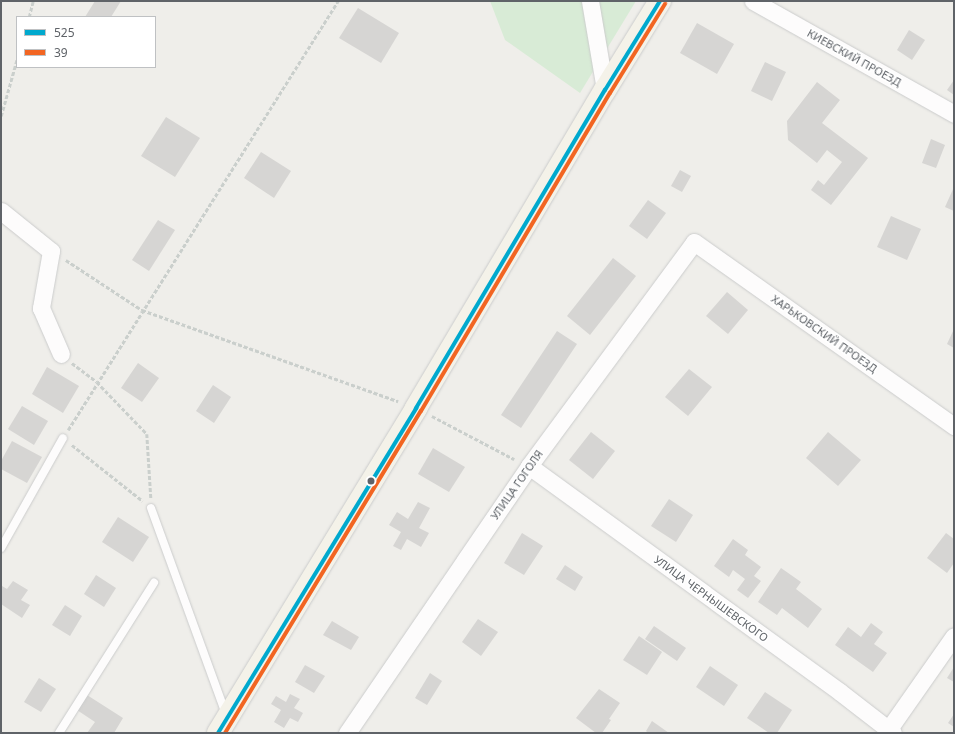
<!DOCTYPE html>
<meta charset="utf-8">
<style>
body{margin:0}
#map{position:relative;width:955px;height:734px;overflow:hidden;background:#efeeea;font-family:"Noto Sans",sans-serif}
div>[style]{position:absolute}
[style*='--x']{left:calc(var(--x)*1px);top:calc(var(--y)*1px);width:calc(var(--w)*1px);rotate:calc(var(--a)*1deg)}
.green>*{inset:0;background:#d8ebd6}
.building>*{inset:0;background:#d6d5d3}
.path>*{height:2.5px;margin-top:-1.25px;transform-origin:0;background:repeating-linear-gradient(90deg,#cacfcc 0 4px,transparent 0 6px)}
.roads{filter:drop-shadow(0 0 1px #cbcccc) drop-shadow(0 0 1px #cbcccc)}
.service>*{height:8px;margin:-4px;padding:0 4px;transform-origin:4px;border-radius:4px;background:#fdfcfc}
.minor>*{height:17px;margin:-8.5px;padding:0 8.5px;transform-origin:8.5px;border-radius:8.5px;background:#fdfcfc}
.primary>*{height:22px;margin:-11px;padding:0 11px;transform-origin:11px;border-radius:11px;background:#f4f2e9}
.bus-1>*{height:4px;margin:-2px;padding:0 2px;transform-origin:2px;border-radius:2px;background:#00a9ce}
.bus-2>*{height:4px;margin:-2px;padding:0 2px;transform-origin:2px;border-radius:2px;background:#f26522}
.dots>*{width:11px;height:11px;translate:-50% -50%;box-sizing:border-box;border:2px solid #fff;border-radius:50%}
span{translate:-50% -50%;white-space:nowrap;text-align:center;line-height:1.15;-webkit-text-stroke:3px #fff;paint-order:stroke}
.street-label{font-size:11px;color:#5f6368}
.frame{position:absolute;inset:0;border:2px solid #5f6368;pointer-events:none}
.legend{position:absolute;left:16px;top:16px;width:140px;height:52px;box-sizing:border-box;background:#fff;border:1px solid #bfc1c3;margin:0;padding:5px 7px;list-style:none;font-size:12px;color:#5f6368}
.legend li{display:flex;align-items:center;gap:8px;height:20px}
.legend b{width:20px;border:1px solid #bfc1c3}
</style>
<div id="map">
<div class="green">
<div style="clip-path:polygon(490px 1px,636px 1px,580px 93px,505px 40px)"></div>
</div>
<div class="building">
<div style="clip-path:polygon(95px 1px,121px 1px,111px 17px,85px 17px)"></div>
<div style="clip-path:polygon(358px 8px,399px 33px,381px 63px,339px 38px)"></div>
<div style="clip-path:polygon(697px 23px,734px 44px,717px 74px,680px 53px)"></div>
<div style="clip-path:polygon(909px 30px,925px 40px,912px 60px,897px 50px)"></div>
<div style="clip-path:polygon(765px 62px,786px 72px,772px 101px,751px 91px)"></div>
<div style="clip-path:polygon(954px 80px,954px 95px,947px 90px)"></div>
<div style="clip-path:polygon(817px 82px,840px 100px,822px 123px,868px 158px,831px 205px,811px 190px,818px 180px,824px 185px,842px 162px,827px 150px,817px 163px,788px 140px,787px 121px)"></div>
<div style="clip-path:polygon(166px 117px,200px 138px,175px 177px,141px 156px)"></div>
<div style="clip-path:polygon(931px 139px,945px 145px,936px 168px,922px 163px)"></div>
<div style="clip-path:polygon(261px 152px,291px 171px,274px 198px,244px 178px)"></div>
<div style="clip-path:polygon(680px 170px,691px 176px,682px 192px,671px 186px)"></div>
<div style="clip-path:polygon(954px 187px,954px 211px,945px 207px)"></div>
<div style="clip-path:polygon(648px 200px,666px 213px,647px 239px,629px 226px)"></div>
<div style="clip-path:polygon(891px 216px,921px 229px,907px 260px,877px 247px)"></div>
<div style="clip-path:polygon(158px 220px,175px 230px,149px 271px,132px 260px)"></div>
<div style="clip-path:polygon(613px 258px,636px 276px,590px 335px,567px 316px)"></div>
<div style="clip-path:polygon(727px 292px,748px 310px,728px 334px,706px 316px)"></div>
<div style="clip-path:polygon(954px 329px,954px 348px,947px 344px)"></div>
<div style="clip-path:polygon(557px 331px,577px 344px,521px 428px,501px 415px)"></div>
<div style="clip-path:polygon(138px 363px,159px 378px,142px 402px,121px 388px)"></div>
<div style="clip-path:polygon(47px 367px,79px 386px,63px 413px,32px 394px)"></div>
<div style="clip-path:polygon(689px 369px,712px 387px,688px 416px,665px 397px)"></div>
<div style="clip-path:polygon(213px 385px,231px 397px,214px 423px,196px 411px)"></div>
<div style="clip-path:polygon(22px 406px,48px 421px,34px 445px,8px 429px)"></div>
<div style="clip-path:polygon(591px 432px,615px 451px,593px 479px,569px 460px)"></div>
<div style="clip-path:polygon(828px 432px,861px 460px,838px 486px,806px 458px)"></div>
<div style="clip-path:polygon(12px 441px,42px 457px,27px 483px,1px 469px,1px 461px)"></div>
<div style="clip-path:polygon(433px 448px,465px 467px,449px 492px,418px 474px)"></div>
<div style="clip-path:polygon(669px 499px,693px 515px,676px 542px,651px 526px)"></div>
<div style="clip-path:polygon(418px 502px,430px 508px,419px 528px,429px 533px,421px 547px,407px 539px,401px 550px,393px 546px,401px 532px,389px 525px,397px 512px,408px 519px)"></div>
<div style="clip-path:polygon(118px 517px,149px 537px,133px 562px,102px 542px)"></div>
<div style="clip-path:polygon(522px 533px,543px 546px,524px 575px,504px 563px)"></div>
<div style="clip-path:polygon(946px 533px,954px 539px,954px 563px,947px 573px,927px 558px)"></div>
<div style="clip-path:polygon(733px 539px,748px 550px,745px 555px,761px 567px,754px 576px,761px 581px,748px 598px,737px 590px,745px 579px,733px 570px,729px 577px,714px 566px)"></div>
<div style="clip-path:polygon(565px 565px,583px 577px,575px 591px,556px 579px)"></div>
<div style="clip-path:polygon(781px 568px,801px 582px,796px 589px,822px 609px,808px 628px,782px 608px,777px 615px,758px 602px)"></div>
<div style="clip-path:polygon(96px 575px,116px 588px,104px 607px,84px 594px)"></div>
<div style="clip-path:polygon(13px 581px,28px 590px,21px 600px,30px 605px,22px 618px,1px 604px,1px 588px,2px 586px,7px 589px)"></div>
<div style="clip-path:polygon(65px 605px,82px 616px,70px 636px,52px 625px)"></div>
<div style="clip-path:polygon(478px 619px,498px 632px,481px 656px,462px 642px)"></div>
<div style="clip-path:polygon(332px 621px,359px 637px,351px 650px,323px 635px)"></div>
<div style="clip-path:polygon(871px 623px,883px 632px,874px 644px,887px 653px,873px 672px,835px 645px,848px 627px,861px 637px)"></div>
<div style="clip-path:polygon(654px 626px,686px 648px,677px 661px,645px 639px)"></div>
<div style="clip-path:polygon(639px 636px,662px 652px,647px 675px,623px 660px)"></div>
<div style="clip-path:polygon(305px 665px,325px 676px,314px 693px,295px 682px)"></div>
<div style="clip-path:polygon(710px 666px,738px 685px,724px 706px,696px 687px)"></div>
<div style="clip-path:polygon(954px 667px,954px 682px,947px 678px)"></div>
<div style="clip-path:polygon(430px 673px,442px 681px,427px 705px,415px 698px)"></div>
<div style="clip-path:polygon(39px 678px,56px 689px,41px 712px,24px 702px)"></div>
<div style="clip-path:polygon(599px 689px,620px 703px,609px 719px,611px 720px,602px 733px,596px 733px,576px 718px)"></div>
<div style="clip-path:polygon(765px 692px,792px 710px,777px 733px,769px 733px,747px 718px)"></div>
<div style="clip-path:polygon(290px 694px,300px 699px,294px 708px,303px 713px,298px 722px,290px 718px,284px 728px,274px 722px,281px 710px,271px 704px,276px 696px,286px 702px)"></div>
<div style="clip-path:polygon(87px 695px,123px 718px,114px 733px,87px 733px,95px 722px,77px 710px)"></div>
<div style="clip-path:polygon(954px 714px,954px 727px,948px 723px)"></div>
<div style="clip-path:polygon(652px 721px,669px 733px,648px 733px,646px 731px)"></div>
</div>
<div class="path">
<div style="--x:29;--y:17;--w:16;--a:-76"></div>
<div style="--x:1;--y:116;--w:59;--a:-74.3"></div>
<div style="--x:66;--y:260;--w:91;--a:33.3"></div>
<div style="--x:142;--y:310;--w:272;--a:19.6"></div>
<div style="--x:72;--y:363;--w:31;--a:37"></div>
<div style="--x:97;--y:382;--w:72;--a:46.1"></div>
<div style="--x:147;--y:434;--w:64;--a:86.4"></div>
<div style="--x:432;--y:416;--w:93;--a:27.7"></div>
<div style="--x:68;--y:430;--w:507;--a:-57.81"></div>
<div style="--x:72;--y:445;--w:90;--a:38.3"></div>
</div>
<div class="roads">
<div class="service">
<div style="--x:151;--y:508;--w:219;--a:70"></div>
<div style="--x:1;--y:548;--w:126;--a:-60.6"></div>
<div style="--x:59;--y:733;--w:178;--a:-57.7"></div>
</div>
<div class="minor">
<div style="--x:590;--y:1;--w:90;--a:80.4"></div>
<div style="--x:753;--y:1;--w:231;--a:29.3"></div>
<div style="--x:1;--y:211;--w:64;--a:38.7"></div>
<div style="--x:51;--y:251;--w:58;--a:100"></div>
<div style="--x:41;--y:308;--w:50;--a:66.5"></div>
<div style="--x:529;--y:466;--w:384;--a:36"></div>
<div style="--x:840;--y:692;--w:67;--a:37.7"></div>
<div style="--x:347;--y:733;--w:323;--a:-55.7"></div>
<div style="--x:529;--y:466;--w:278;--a:-53.6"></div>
<div style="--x:694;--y:242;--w:319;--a:35.3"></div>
<div style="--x:886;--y:733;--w:118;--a:-55"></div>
</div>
<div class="primary">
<div style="--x:218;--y:733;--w:381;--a:-58.6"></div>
<div style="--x:416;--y:408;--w:370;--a:-59.3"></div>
<div style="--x:605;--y:90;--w:105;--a:-58.3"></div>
</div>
</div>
<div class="bus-1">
<div style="--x:218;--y:733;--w:381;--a:-58.6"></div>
<div style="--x:416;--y:408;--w:370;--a:-59.3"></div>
<div style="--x:605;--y:90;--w:105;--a:-58.3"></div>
</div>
<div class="bus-2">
<div style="--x:225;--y:733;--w:377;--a:-58.7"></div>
<div style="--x:421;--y:411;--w:370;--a:-59.3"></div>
<div style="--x:610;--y:93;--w:105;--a:-58.3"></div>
</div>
<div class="dots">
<div style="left:371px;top:481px;background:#5f6368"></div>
</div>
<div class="street-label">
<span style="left:854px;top:58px;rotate:29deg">КИЕВСКИЙ ПРОЕЗД</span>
<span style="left:824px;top:334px;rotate:35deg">ХАРЬКОВСКИЙ ПРОЕЗД</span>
<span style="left:517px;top:485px;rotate:-55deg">УЛИЦА ГОГОЛЯ</span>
<span style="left:711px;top:599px;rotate:36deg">УЛИЦА ЧЕРНЫШЕВСКОГО</span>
</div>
<div class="frame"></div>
<ul class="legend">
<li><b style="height:5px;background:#00a9ce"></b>525</li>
<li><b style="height:5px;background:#f26522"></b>39</li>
</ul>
</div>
